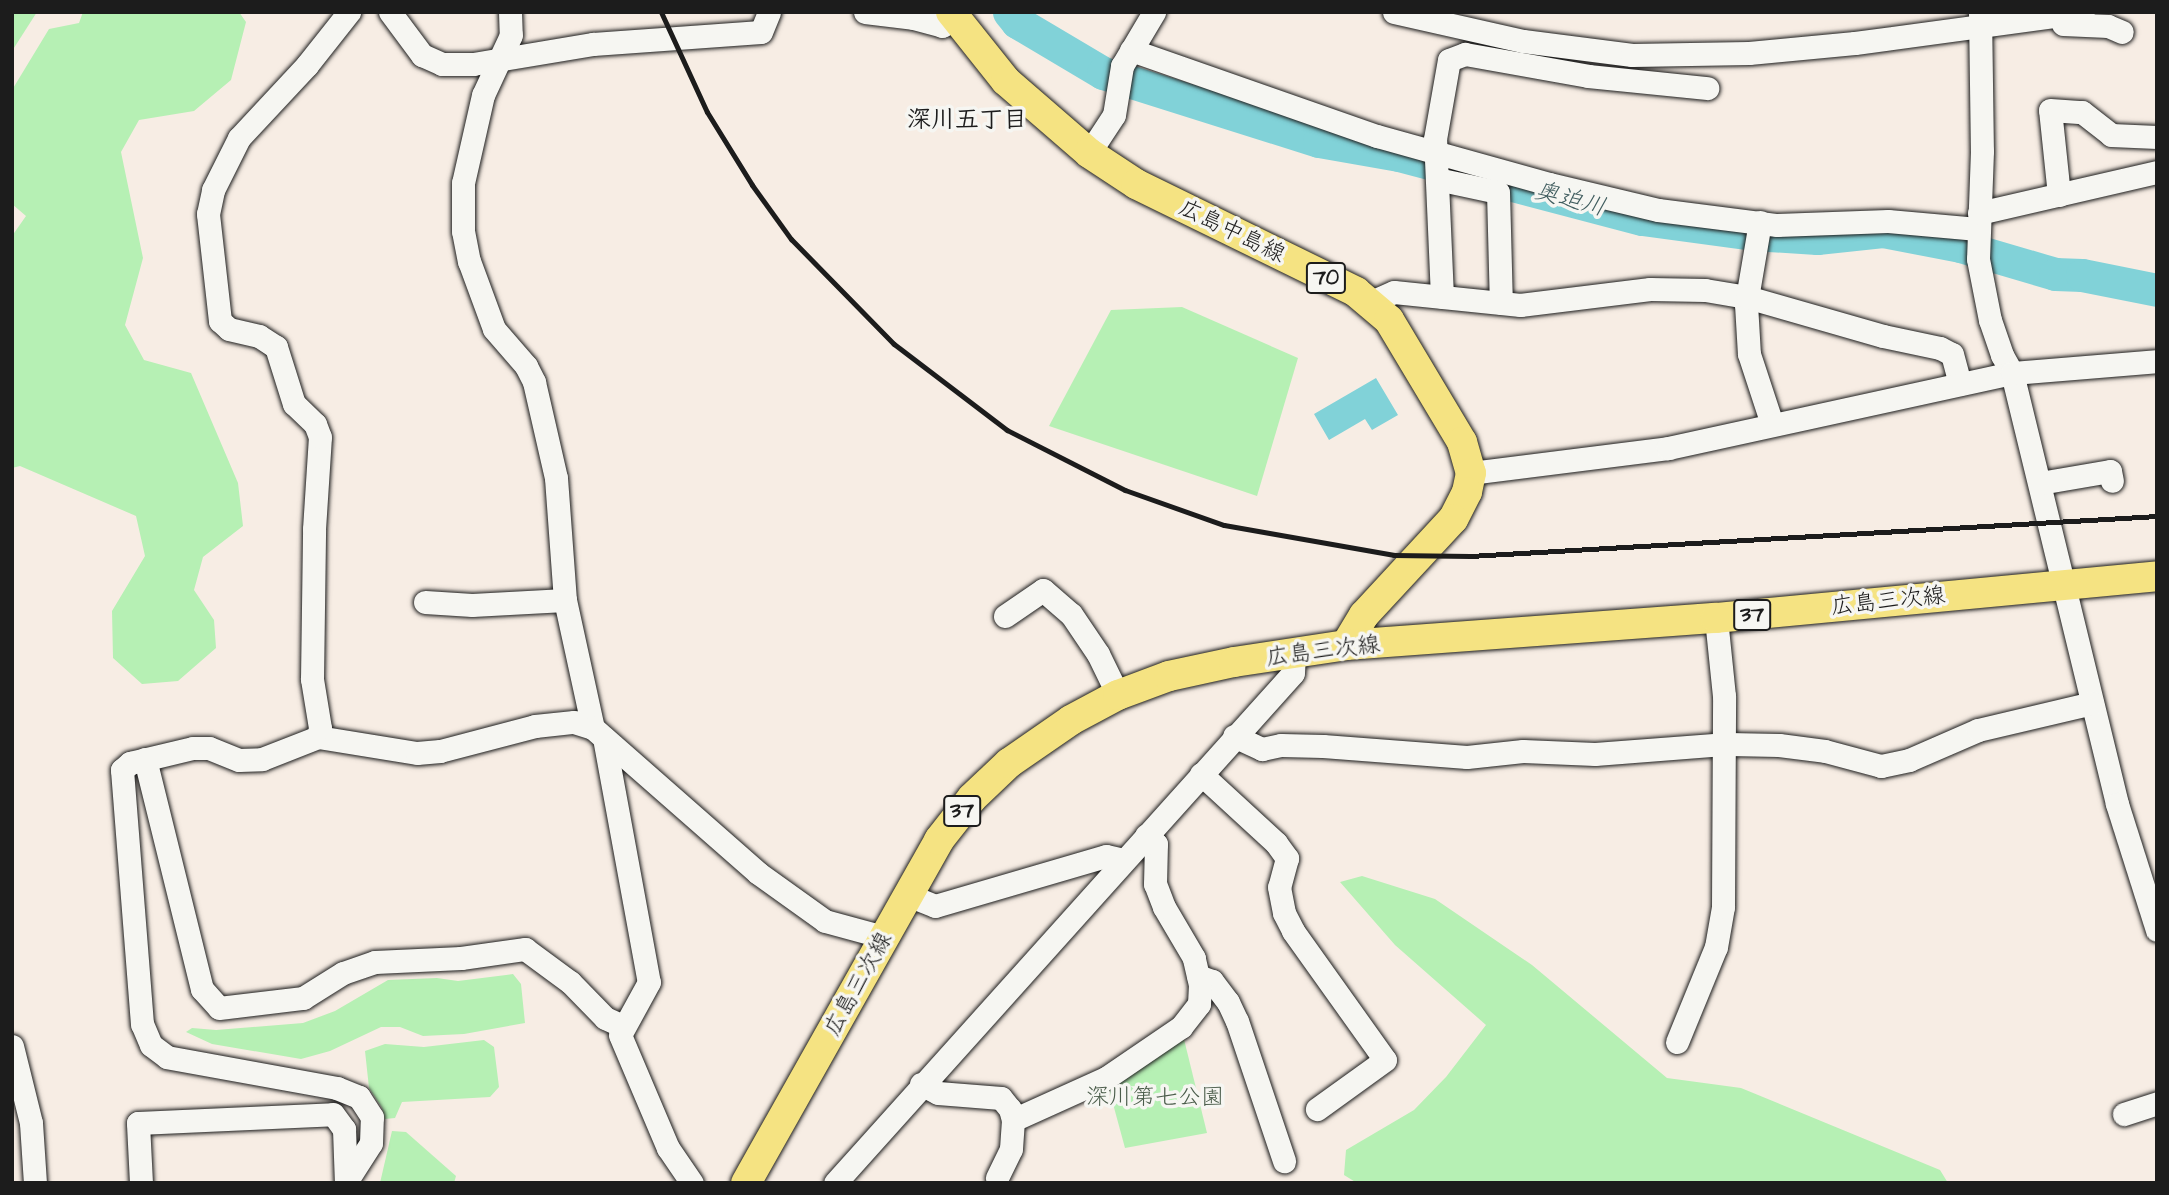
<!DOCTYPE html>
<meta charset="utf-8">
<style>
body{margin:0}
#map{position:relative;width:2169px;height:1195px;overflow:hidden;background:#f7ede4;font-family:"Architects Daughter","Klee One",sans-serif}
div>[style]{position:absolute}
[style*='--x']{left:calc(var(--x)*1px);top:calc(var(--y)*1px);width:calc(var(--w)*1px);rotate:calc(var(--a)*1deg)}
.green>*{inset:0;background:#b6f0b4}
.water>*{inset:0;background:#81d2d8}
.river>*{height:33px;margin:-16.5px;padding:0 16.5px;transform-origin:16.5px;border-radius:16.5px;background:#81d2d8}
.roads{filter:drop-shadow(0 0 2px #1c1c1c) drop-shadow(0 0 2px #1c1c1c)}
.minor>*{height:23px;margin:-11.5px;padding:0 11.5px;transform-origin:11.5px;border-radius:11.5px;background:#f6f6f2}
.major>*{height:30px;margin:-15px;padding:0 15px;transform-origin:15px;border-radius:15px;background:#f5e382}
.rail>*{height:5px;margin:-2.5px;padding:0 2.5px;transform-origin:2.5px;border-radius:2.5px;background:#1c1c1c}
span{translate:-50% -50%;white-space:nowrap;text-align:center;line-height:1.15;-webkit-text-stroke:7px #f6f6f2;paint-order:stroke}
.shield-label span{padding:2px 5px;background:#f6f6f2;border:2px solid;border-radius:5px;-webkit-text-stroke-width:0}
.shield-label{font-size:21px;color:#1c1c1c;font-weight:700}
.street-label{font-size:23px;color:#1c1c1c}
.park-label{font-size:23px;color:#4a5c4a}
.neighbourhood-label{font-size:24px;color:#1c1c1c;font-weight:700}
.water-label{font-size:24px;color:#3f5c5e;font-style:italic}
.frame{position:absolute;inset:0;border:14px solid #1c1c1c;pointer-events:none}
</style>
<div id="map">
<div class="green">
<div style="clip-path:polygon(12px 12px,37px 12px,12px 51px)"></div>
<div style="clip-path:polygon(83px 12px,239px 12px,246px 22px,231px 80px,194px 111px,139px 120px,121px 152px,143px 258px,125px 325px,144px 360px,191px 373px,238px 483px,243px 526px,203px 557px,194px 590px,214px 620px,216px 648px,178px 681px,142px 684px,113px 658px,112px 611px,145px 556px,136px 516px,20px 466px,12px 468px,12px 236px,26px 216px,12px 204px,12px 90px,49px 29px,79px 23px)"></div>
<div style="clip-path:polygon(1182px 307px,1298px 358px,1257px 496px,1049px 426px,1111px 310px)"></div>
<div style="clip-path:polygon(1362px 876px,1435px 899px,1532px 965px,1667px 1078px,1741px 1088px,1940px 1170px,1948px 1183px,1357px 1183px,1344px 1175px,1346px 1150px,1414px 1110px,1446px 1077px,1486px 1025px,1395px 945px,1340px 882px)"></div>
<div style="clip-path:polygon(513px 974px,521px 984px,525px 1023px,464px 1034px,423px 1036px,400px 1027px,381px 1027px,330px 1051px,301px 1059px,212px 1044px,186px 1032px,192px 1028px,216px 1030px,303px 1023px,335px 1011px,388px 980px,437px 978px,458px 981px)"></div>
<div style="clip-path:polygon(1181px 1027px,1207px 1133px,1125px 1148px,1106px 1078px)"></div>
<div style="clip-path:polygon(484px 1040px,494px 1047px,499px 1087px,490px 1097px,402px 1102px,395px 1118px,385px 1119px,382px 1108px,369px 1088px,365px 1051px,385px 1044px,424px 1047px)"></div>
<div style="clip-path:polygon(392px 1131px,406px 1132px,456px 1176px,454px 1183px,380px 1183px)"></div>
</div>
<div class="water">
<div style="clip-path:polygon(1376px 378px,1398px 415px,1372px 430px,1365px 419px,1329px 440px,1314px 414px)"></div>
</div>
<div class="river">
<div style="--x:1009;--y:12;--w:13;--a:51"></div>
<div style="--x:1017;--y:22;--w:100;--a:30.7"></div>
<div style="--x:1103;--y:73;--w:226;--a:17.5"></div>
<div style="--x:1319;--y:141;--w:81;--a:9.9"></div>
<div style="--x:1399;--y:155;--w:251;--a:14.8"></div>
<div style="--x:1642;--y:219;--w:112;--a:7.7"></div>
<div style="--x:1753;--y:234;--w:64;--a:3.6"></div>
<div style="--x:1817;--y:238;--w:66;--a:-6.1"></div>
<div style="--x:1883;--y:231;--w:78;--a:11"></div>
<div style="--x:1960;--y:246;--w:99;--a:16.4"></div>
<div style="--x:2055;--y:274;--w:27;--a:2"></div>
<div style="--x:2082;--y:275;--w:76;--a:11.3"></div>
</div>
<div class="roads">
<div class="minor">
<div style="--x:390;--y:12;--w:54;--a:53.3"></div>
<div style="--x:422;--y:55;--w:22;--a:24"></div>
<div style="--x:442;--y:64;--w:31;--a:0"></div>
<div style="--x:473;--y:64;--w:122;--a:-9.5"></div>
<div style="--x:593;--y:44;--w:168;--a:-4.1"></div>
<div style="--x:761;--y:32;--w:22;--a:-68"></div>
<div style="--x:510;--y:12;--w:23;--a:88"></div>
<div style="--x:511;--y:35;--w:66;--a:115"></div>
<div style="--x:483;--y:95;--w:90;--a:102.8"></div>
<div style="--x:463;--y:183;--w:48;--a:90"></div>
<div style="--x:463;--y:231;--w:31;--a:79"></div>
<div style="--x:469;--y:261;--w:72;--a:69.8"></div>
<div style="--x:494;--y:329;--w:49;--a:49.1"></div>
<div style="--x:526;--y:366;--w:18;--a:63"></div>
<div style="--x:534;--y:382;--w:98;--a:77.1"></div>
<div style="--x:556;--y:478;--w:122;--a:85.8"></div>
<div style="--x:565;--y:600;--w:131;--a:77.7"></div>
<div style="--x:865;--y:12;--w:48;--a:7.1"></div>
<div style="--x:913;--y:18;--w:30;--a:15"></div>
<div style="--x:942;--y:26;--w:15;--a:-32"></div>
<div style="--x:1394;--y:12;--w:132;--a:12.7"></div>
<div style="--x:1523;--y:41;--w:110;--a:7.3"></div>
<div style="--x:1632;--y:55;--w:117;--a:-1"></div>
<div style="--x:1749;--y:53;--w:106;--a:-5.4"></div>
<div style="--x:1855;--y:43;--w:230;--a:-7.7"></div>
<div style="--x:1980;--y:12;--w:139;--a:89.2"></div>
<div style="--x:1982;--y:151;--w:108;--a:92.1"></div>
<div style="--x:1978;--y:259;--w:62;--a:78.9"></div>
<div style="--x:1990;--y:320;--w:37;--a:71"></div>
<div style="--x:2002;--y:355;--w:21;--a:61"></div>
<div style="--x:2012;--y:373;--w:444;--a:76.3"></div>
<div style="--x:2117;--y:804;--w:132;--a:72.4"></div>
<div style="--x:2063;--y:24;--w:45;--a:2.5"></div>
<div style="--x:2108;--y:26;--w:15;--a:23"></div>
<div style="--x:1131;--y:50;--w:261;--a:19.3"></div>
<div style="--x:1377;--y:136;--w:179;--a:15.6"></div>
<div style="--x:1549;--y:184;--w:112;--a:13.4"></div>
<div style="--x:1658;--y:210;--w:120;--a:7.2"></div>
<div style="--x:1777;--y:225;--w:111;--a:-2.1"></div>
<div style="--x:1888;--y:221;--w:90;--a:5.1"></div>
<div style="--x:1089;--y:153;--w:45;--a:-56.7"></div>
<div style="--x:1114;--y:115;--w:50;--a:-80.7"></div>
<div style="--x:1122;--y:66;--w:63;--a:-59.3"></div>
<div style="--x:1437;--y:179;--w:62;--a:12"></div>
<div style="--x:1498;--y:192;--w:111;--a:88.5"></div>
<div style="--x:2059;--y:195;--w:85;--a:-96"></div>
<div style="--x:2050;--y:110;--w:32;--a:4"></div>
<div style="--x:2082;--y:112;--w:37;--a:38"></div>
<div style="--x:2111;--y:135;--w:46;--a:2.5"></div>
<div style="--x:1979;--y:213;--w:183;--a:-13"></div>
<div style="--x:1760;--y:222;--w:83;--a:99.7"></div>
<div style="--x:1746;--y:304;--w:50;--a:86.6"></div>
<div style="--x:1749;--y:354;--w:74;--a:71.8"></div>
<div style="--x:1442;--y:297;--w:158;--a:-92.5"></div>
<div style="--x:1435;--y:139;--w:80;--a:-80"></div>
<div style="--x:1449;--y:60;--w:17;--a:-21"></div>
<div style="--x:1465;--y:54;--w:125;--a:10.1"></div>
<div style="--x:1588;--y:76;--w:120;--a:5.8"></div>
<div style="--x:1369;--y:303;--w:27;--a:-24"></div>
<div style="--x:1394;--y:292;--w:127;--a:5.9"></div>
<div style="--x:1520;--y:305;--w:131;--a:-7"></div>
<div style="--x:1650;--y:289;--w:55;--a:1"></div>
<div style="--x:1705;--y:290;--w:43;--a:9.5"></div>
<div style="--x:1747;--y:297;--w:141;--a:16"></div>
<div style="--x:1883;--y:336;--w:58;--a:11.9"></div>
<div style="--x:1940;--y:348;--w:13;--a:27"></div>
<div style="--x:1952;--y:354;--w:31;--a:75"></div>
<div style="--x:1471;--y:473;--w:199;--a:-7.2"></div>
<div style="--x:1668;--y:448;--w:352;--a:-12.3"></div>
<div style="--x:2012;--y:373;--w:145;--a:-4.7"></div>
<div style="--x:2040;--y:483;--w:71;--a:-9.7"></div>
<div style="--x:2110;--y:471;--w:10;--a:79"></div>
<div style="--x:425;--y:602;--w:47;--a:3.7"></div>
<div style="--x:472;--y:605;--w:93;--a:-3.1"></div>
<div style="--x:1005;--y:616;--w:46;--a:-34.4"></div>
<div style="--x:1043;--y:590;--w:37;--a:41"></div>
<div style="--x:1071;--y:614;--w:48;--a:56"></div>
<div style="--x:1098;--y:654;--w:46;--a:64"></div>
<div style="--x:1234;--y:736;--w:31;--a:25"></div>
<div style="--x:1262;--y:749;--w:19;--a:-12"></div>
<div style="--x:1281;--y:745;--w:42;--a:1.4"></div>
<div style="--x:1323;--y:746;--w:144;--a:4.4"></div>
<div style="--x:1467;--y:757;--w:56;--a:-6.1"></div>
<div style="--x:1523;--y:751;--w:72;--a:2.4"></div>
<div style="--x:1595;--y:754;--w:129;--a:-4.4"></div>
<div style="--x:1724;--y:744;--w:55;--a:1"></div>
<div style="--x:1779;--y:745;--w:46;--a:7.4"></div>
<div style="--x:1825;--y:751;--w:58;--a:15"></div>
<div style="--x:1881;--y:766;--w:29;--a:-12"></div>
<div style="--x:1909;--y:760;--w:75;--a:-23.5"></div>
<div style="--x:1978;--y:730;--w:117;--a:-13.3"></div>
<div style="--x:318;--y:737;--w:100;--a:9.2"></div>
<div style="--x:417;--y:753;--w:23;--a:-5"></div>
<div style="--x:440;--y:751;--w:98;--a:-14.7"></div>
<div style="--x:535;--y:726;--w:39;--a:-6"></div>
<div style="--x:574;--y:722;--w:20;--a:18"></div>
<div style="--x:593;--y:728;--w:220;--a:41.3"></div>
<div style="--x:758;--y:873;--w:82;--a:35.6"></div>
<div style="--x:825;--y:921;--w:61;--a:15.2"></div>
<div style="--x:604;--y:738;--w:248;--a:79.6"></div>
<div style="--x:649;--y:982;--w:60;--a:118.7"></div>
<div style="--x:620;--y:1035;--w:123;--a:67"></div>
<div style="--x:668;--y:1148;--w:42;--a:55.6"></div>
<div style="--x:145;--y:759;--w:237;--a:76.1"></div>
<div style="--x:202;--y:989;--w:25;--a:48"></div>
<div style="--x:219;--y:1008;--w:85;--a:-6.8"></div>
<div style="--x:303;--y:998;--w:47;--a:-32"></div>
<div style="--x:343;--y:973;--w:34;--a:-19"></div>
<div style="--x:375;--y:962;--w:86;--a:-2.7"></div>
<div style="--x:461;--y:958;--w:65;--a:-8"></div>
<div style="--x:525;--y:949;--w:56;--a:36.3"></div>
<div style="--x:570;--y:982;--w:50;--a:45.8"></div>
<div style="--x:605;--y:1018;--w:20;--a:24"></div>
<div style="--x:1201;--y:774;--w:102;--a:42.6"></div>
<div style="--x:1276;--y:843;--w:19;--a:54"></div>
<div style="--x:1287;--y:858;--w:30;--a:105"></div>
<div style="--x:1279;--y:887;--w:26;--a:79"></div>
<div style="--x:1284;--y:913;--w:20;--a:63"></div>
<div style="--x:1293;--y:931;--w:158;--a:54.5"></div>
<div style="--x:1385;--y:1060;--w:84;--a:144.2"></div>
<div style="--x:908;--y:895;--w:29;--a:22"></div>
<div style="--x:935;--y:906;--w:178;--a:-16.3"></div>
<div style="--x:1106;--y:856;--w:18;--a:13"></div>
<div style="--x:1198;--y:976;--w:15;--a:20"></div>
<div style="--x:1212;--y:981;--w:26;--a:53"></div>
<div style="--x:1228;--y:1002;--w:21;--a:65"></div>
<div style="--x:1237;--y:1021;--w:148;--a:71.4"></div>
<div style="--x:1677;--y:1042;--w:103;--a:-67.7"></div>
<div style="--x:1716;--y:947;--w:41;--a:-80.1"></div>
<div style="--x:1723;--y:907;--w:211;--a:-89.7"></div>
<div style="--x:1724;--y:696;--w:78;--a:-95.9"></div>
<div style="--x:12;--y:1046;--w:79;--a:76.1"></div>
<div style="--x:31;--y:1123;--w:60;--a:86.2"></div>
<div style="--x:921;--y:1084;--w:19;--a:28"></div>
<div style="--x:938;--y:1093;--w:63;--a:4.5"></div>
<div style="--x:1001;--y:1098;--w:14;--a:51"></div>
<div style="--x:1010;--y:1109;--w:11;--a:75"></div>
<div style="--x:1013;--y:1120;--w:29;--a:94"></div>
<div style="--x:1011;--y:1149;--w:32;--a:116"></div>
<div style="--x:2124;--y:1114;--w:35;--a:-18"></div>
<div style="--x:1013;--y:1120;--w:102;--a:-24.3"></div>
<div style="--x:1106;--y:1078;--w:91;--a:-34.2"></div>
<div style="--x:1181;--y:1027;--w:29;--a:-52"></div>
<div style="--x:1199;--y:1004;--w:19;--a:-87"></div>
<div style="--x:1200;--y:985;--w:28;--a:-103"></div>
<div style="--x:1194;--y:958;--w:59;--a:-120.5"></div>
<div style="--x:1164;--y:907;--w:25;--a:-111"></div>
<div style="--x:1155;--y:884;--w:40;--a:-88.6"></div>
<div style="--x:1156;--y:844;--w:13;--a:-138"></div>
<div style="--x:346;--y:1182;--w:46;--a:-57.3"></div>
<div style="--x:371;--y:1143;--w:26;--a:-88"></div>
<div style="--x:372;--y:1117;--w:24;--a:-123"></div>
<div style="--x:359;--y:1097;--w:24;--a:-158"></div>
<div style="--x:337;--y:1088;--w:173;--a:-169.7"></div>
<div style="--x:167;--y:1057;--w:20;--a:-143"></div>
<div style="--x:151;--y:1045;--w:23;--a:-113"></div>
<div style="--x:142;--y:1024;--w:255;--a:-94.5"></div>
<div style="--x:122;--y:770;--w:11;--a:-41"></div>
<div style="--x:130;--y:763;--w:65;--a:-13.4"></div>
<div style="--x:193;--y:748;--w:16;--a:0"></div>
<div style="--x:209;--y:748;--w:32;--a:22"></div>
<div style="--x:239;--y:760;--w:23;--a:-2"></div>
<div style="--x:262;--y:759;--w:60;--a:-21.4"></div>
<div style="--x:318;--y:737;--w:9;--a:-77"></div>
<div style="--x:320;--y:728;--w:50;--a:-99.3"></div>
<div style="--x:312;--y:679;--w:150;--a:-89.2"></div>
<div style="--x:314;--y:529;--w:92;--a:-86.3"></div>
<div style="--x:320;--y:437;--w:14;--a:-111"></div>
<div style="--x:315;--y:424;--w:29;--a:-136"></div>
<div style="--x:294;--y:404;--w:60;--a:-107.5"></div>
<div style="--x:276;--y:347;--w:20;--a:-147"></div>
<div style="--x:259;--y:336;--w:31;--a:-167"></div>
<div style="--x:229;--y:329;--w:12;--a:-138"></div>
<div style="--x:220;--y:321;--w:108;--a:-96.4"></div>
<div style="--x:208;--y:214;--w:25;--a:-78"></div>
<div style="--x:213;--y:190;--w:58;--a:-63.4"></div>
<div style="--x:239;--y:138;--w:100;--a:-47"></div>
<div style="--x:307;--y:65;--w:68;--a:-51.6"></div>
<div style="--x:141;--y:1183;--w:60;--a:-92.9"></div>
<div style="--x:138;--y:1123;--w:195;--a:-2.6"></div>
<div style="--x:333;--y:1114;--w:19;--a:54"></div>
<div style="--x:344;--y:1129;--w:54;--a:87.9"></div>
<div style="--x:835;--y:1183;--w:685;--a:-48.07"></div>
<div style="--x:1293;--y:673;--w:19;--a:-87"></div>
</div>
<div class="major">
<div style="--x:951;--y:12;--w:88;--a:51.4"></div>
<div style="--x:1006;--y:81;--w:110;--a:40.9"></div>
<div style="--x:1089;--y:153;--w:56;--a:33.4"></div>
<div style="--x:1136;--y:184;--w:245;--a:26.1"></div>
<div style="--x:1356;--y:292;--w:43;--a:40.3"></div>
<div style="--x:1389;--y:320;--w:142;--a:59.1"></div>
<div style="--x:1462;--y:442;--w:32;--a:74"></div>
<div style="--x:1471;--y:473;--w:19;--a:102"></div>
<div style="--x:1467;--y:492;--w:30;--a:117"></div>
<div style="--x:1453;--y:519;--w:131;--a:132.8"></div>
<div style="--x:1364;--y:615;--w:35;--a:121"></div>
<div style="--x:746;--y:1183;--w:394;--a:-60.6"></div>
<div style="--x:939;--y:840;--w:53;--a:-51.8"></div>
<div style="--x:972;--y:798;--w:51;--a:-43.4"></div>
<div style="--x:1009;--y:763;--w:75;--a:-34.7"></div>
<div style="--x:1071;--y:720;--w:53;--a:-28"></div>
<div style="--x:1118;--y:695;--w:54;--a:-20.4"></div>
<div style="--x:1169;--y:676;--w:66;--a:-12.2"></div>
<div style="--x:1234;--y:662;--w:113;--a:-8.6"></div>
<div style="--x:1346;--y:645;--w:371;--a:-4.2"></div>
<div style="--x:1716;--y:618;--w:443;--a:-5.4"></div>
</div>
</div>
<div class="rail">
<div style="--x:661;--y:12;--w:110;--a:65.3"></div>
<div style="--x:707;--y:112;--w:86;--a:58.3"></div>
<div style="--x:752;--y:185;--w:67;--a:54.2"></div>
<div style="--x:791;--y:239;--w:147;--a:45.6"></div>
<div style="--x:894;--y:344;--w:142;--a:37.3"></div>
<div style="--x:1007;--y:430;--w:132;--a:27"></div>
<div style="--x:1125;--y:490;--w:105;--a:19.5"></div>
<div style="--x:1224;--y:525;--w:173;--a:10"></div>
<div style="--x:1394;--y:555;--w:76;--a:0.8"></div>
<div style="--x:1470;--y:556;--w:688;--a:-3.33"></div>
</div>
<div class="shield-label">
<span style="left:1326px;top:278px">70</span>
<span style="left:1752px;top:615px">37</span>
<span style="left:962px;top:811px">37</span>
</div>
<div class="street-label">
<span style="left:1232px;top:231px;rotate:26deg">広島中島線</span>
<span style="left:1888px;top:601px;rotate:-6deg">広島三次線</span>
<span style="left:1323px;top:651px;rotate:-7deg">広島三次線</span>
<span style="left:858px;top:984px;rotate:-61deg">広島三次線</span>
</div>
<div class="park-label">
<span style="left:1155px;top:1097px">深川第七公園</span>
</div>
<div class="neighbourhood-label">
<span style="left:967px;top:121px">深川五丁目</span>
</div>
<div class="water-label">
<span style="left:1570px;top:200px;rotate:15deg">奥迫川</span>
</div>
<div class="frame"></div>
</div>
